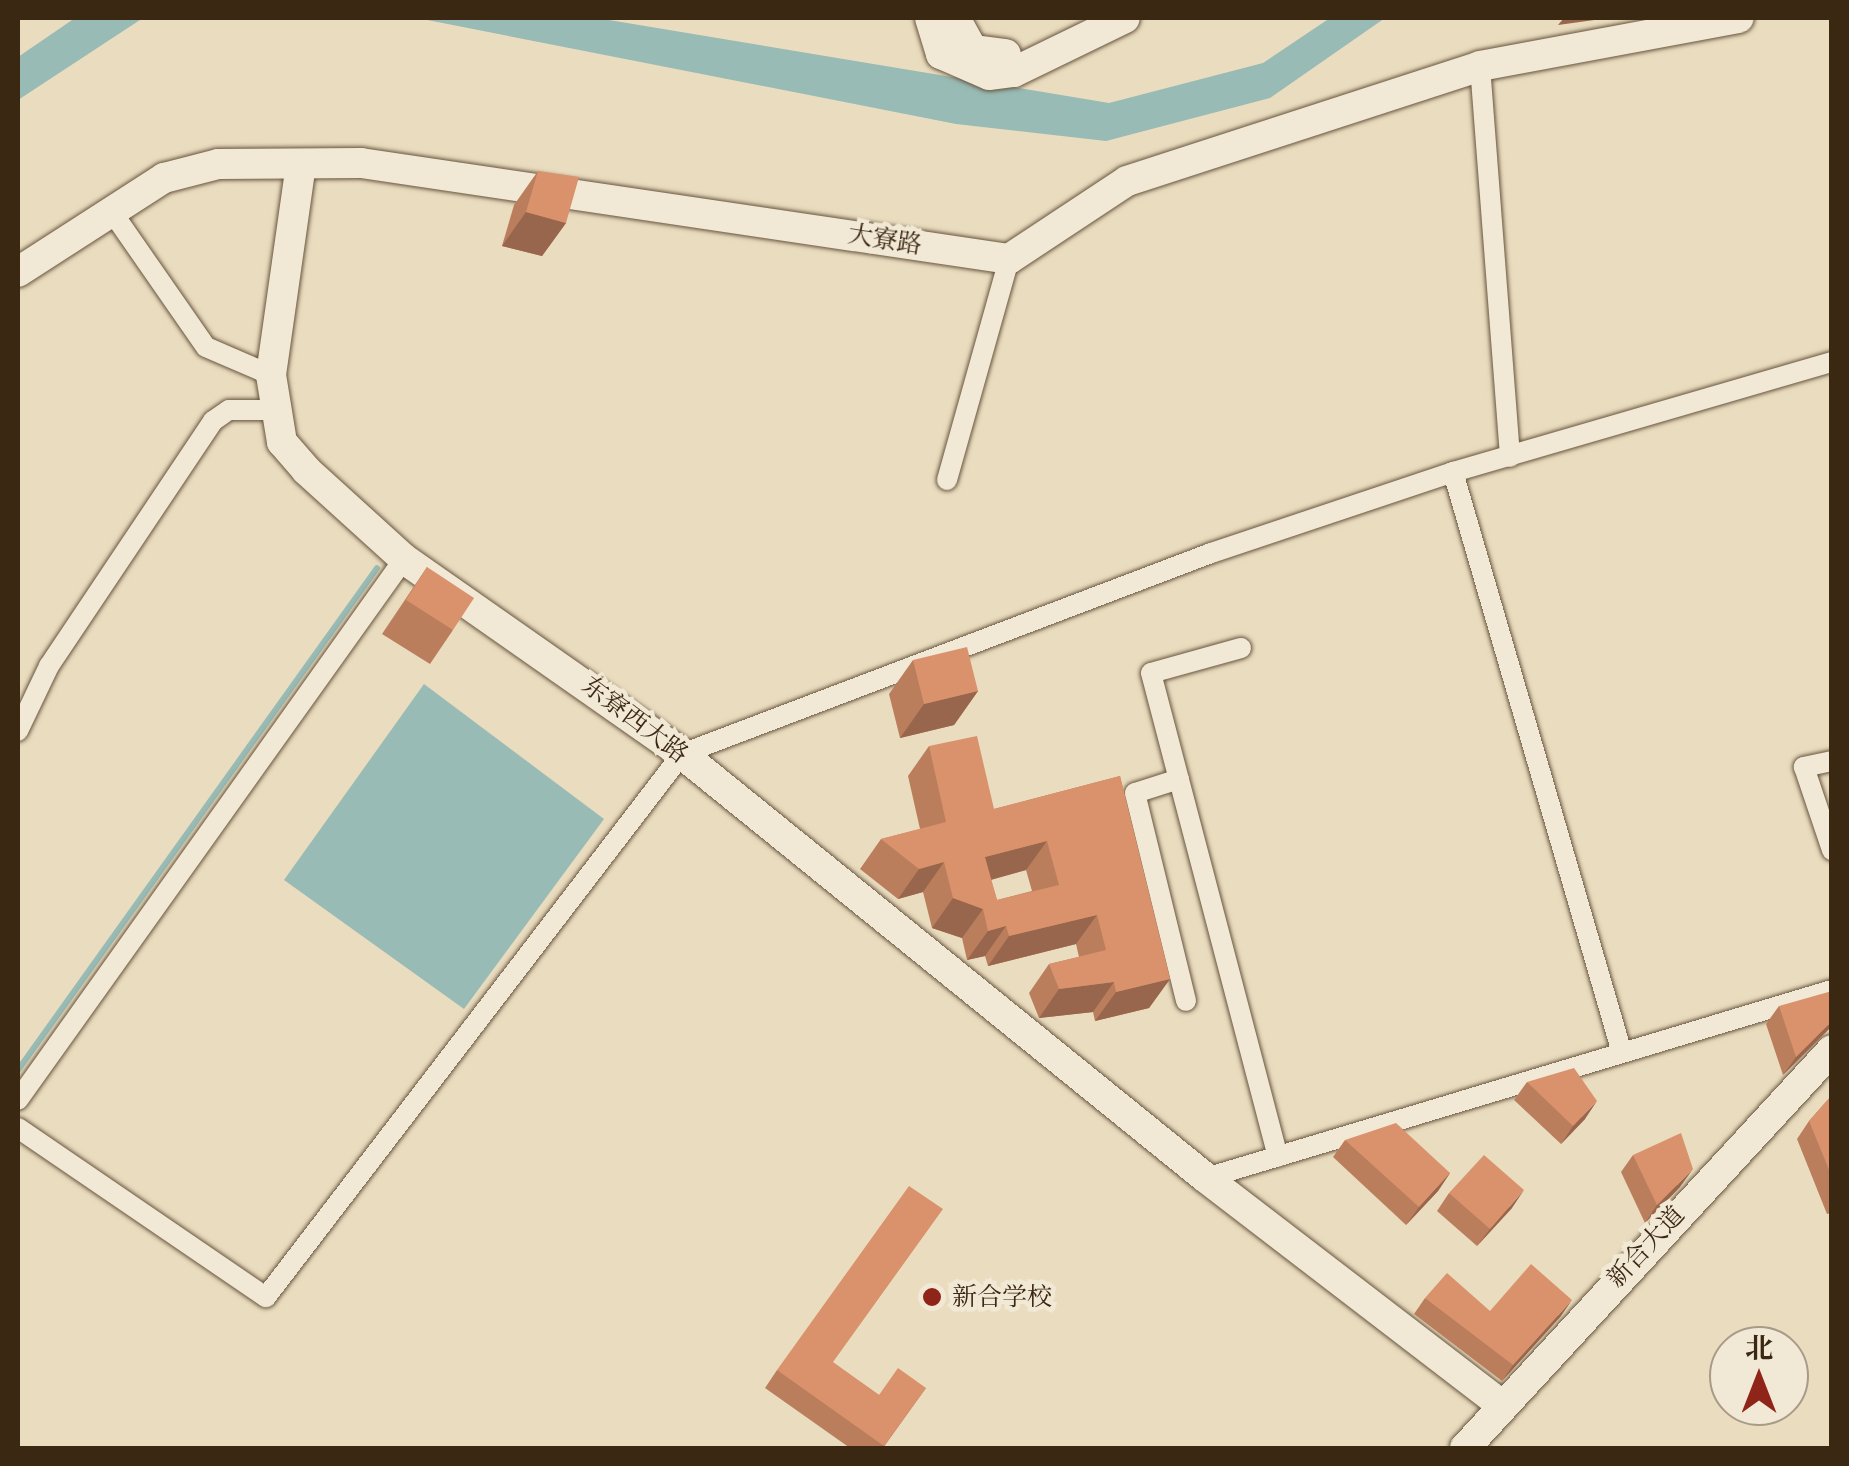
<!DOCTYPE html>
<meta charset="utf-8">
<style>
body{margin:0}
#map{position:relative;width:1849px;height:1466px;overflow:hidden;background:#eadcbf;font-family:"Libre Caslon Text","Noto Serif SC",serif}
div>[style]{position:absolute}
[style*='--x']{left:calc(var(--x)*1px);top:calc(var(--y)*1px);width:calc(var(--w)*1px);rotate:calc(var(--a)*1deg)}
.water>*{inset:0;background:#98bbb5}
.stream>*{height:6px;margin:-3px;padding:0 3px;transform-origin:3px;border-radius:3px;background:#98bbb5}
.roads{filter:drop-shadow(0 0 2px #67553e) drop-shadow(0 0 2px #67553e)}
.street>*{height:20px;margin:-10px;padding:0 10px;transform-origin:10px;border-radius:10px;background:#f1e8d5}
.secondary>*{height:30px;margin:-15px;padding:0 15px;transform-origin:15px;border-radius:15px;background:#f1e8d5}
.wall>*{inset:0;background:#bb7e5d}
.shaded-wall>*{inset:0;background:#98664c}
.building>*{inset:0;background:#d9926c}
.dots>*{width:28px;height:28px;translate:-50% -50%;box-sizing:border-box;border:5px solid #f1e8d5;border-radius:50%}
span{translate:-50% -50%;white-space:nowrap;text-align:center;line-height:1.15;-webkit-text-stroke:9px #f1e8d5;paint-order:stroke}
.street-label{font-size:25px;color:#3b2813}
.poi-label{font-size:25px;color:#3b2813}
.left{translate:0 -50%;text-align:left}
.frame{position:absolute;inset:0;border:20px solid #3b2813;pointer-events:none}
.north{position:absolute;left:1709px;top:1326px;width:100px;height:100px;box-sizing:border-box;background:#f1e8d5;border:2px solid #a89b87;border-radius:50%;rotate:0deg;font-size:28px;font-weight:700;line-height:40px;text-align:center;color:#3b2813}
.north::after{content:'';display:block;margin:auto;width:35px;height:45px;background:#8f2418;clip-path:polygon(50% 0,100% 100%,50% 72%,0 100%)}
</style>
<div id="map">
<div class="water">
<div style="clip-path:polygon(75px 18px,143px 18px,18px 100px,18px 57px)"></div>
<div style="clip-path:polygon(417px 18px,597px 18px,1109px 103px,1263px 63px,1330px 18px,1385px 18px,1270px 98px,1106px 141px,956px 124px)"></div>
<div style="clip-path:polygon(424px 684px,604px 819px,464px 1009px,284px 880px)"></div>
</div>
<div class="stream">
<div style="--x:18;--y:1070;--w:617;--a:-54.43"></div>
</div>
<div class="roads">
<div class="street">
<div style="--x:1480;--y:66;--w:392;--a:85.6"></div>
<div style="--x:110;--y:209;--w:168;--a:55.2"></div>
<div style="--x:206;--y:347;--w:71;--a:23.3"></div>
<div style="--x:1453;--y:472;--w:395;--a:-16.2"></div>
<div style="--x:947;--y:480;--w:230;--a:-74.3"></div>
<div style="--x:1241;--y:648;--w:93;--a:164.5"></div>
<div style="--x:1151;--y:673;--w:500;--a:75.3"></div>
<div style="--x:18;--y:731;--w:72;--a:-64.5"></div>
<div style="--x:49;--y:666;--w:295;--a:-56.2"></div>
<div style="--x:213;--y:421;--w:19;--a:-35"></div>
<div style="--x:229;--y:410;--w:44;--a:0"></div>
<div style="--x:1832;--y:761;--w:29;--a:168"></div>
<div style="--x:1804;--y:767;--w:88;--a:71.4"></div>
<div style="--x:1179;--y:779;--w:46;--a:162.3"></div>
<div style="--x:1135;--y:793;--w:214;--a:76.2"></div>
<div style="--x:18;--y:1100;--w:665;--a:-54.49"></div>
<div style="--x:18;--y:1128;--w:300;--a:34.3"></div>
<div style="--x:266;--y:1297;--w:684;--a:-52.54"></div>
<div style="--x:682;--y:754;--w:566;--a:-20.8"></div>
<div style="--x:1211;--y:553;--w:255;--a:-18.5"></div>
<div style="--x:1453;--y:472;--w:605;--a:73.78"></div>
<div style="--x:1206;--y:1178;--w:654;--a:-16.72"></div>
</div>
<div class="secondary">
<div style="--x:930;--y:18;--w:38;--a:73"></div>
<div style="--x:941;--y:54;--w:52;--a:23.6"></div>
<div style="--x:989;--y:75;--w:25;--a:-7"></div>
<div style="--x:1014;--y:72;--w:123;--a:-25.9"></div>
<div style="--x:955;--y:18;--w:37;--a:61"></div>
<div style="--x:973;--y:50;--w:33;--a:7"></div>
<div style="--x:301;--y:164;--w:213;--a:98.1"></div>
<div style="--x:271;--y:375;--w:68;--a:80.7"></div>
<div style="--x:282;--y:442;--w:37;--a:49"></div>
<div style="--x:306;--y:470;--w:132;--a:42.2"></div>
<div style="--x:404;--y:559;--w:340;--a:35"></div>
<div style="--x:682;--y:754;--w:674;--a:38.98"></div>
<div style="--x:1206;--y:1178;--w:372;--a:37.5"></div>
<div style="--x:18;--y:272;--w:174;--a:-32.8"></div>
<div style="--x:164;--y:178;--w:56;--a:-14.5"></div>
<div style="--x:218;--y:164;--w:143;--a:-0.4"></div>
<div style="--x:361;--y:163;--w:655;--a:8.43"></div>
<div style="--x:1009;--y:259;--w:141;--a:-33.5"></div>
<div style="--x:1127;--y:181;--w:371;--a:-18"></div>
<div style="--x:1480;--y:66;--w:263;--a:-10.5"></div>
<div style="--x:1465;--y:1448;--w:541;--a:-47.32"></div>
</div>
</div>
<div class="wall">
<div style="clip-path:polygon(538px 171px,566px 223px,542px 256px,502px 246px,514px 205px)"></div>
<div style="clip-path:polygon(427px 567px,453px 630px,430px 664px,382px 634px)"></div>
<div style="clip-path:polygon(913px 660px,978px 691px,954px 725px,900px 738px,889px 694px)"></div>
<div style="clip-path:polygon(evenodd,929px 746px,994px 809px,1120px 776px,1170px 979px,1149px 1008px,1095px 1021px,1093px 1012px,1039px 1018px,1029px 993px,1049px 964px,1079px 957px,1076px 944px,988px 966px,985px 956px,967px 960px,962px 938px,932px 928px,923px 892px,898px 899px,860px 869px,881px 839px,920px 829px,908px 776px,929px 746px,1026px 870px,1032px 891px,997px 900px,991px 880px,1026px 870px)"></div>
<div style="clip-path:polygon(1779px 1006px,1832px 1026px,1783px 1075px,1766px 1024px)"></div>
<div style="clip-path:polygon(1527px 1082px,1585px 1119px,1561px 1144px,1514px 1100px)"></div>
<div style="clip-path:polygon(1832px 1095px,1832px 1213px,1827px 1214px,1797px 1139px,1809px 1121px)"></div>
<div style="clip-path:polygon(1345px 1140px,1450px 1173px,1438px 1191px,1406px 1225px,1333px 1157px)"></div>
<div style="clip-path:polygon(1633px 1155px,1680px 1187px,1645px 1223px,1621px 1172px)"></div>
<div style="clip-path:polygon(1449px 1193px,1512px 1208px,1477px 1246px,1437px 1211px)"></div>
<div style="clip-path:polygon(1425px 1298px,1490px 1311px,1561px 1316px,1502px 1381px,1414px 1314px)"></div>
<div style="clip-path:polygon(833px 1363px,879px 1395px,926px 1388px,883px 1448px,850px 1448px,765px 1388px,777px 1370px)"></div>
</div>
<div class="shaded-wall">
<div style="clip-path:polygon(1564px 18px,1609px 18px,1558px 25px)"></div>
<div style="clip-path:polygon(526px 212px,566px 223px,542px 256px,502px 246px)"></div>
<div style="clip-path:polygon(978px 691px,954px 725px,900px 738px,924px 704px)"></div>
<div style="clip-path:polygon(1047px 841px,1026px 870px,964px 887px,985px 857px)"></div>
<div style="clip-path:polygon(944px 862px,923px 892px,898px 899px,919px 869px)"></div>
<div style="clip-path:polygon(953px 898px,983px 909px,962px 938px,932px 928px)"></div>
<div style="clip-path:polygon(1097px 915px,1076px 944px,988px 966px,1009px 936px)"></div>
<div style="clip-path:polygon(1006px 926px,985px 956px,967px 960px,988px 931px)"></div>
<div style="clip-path:polygon(1170px 979px,1149px 1008px,1095px 1021px,1116px 992px)"></div>
<div style="clip-path:polygon(1114px 982px,1093px 1012px,1039px 1018px,1059px 989px)"></div>
<div style="clip-path:polygon(1832px 1021px,1832px 1026px,1783px 1075px,1796px 1057px)"></div>
<div style="clip-path:polygon(1597px 1101px,1585px 1119px,1561px 1144px,1573px 1126px)"></div>
<div style="clip-path:polygon(1693px 1169px,1680px 1187px,1645px 1223px,1657px 1205px)"></div>
<div style="clip-path:polygon(1450px 1173px,1438px 1191px,1406px 1225px,1419px 1207px)"></div>
<div style="clip-path:polygon(1524px 1190px,1512px 1208px,1477px 1246px,1490px 1229px)"></div>
<div style="clip-path:polygon(1572px 1300px,1561px 1316px,1502px 1381px,1513px 1365px)"></div>
</div>
<div class="building">
<div style="clip-path:polygon(538px 171px,579px 177px,566px 223px,526px 212px)"></div>
<div style="clip-path:polygon(427px 567px,474px 598px,453px 630px,406px 600px)"></div>
<div style="clip-path:polygon(967px 647px,978px 691px,924px 704px,913px 660px)"></div>
<div style="clip-path:polygon(evenodd,977px 736px,994px 809px,1120px 776px,1170px 979px,1116px 992px,1114px 982px,1059px 989px,1049px 964px,1106px 950px,1097px 915px,1009px 936px,1006px 926px,988px 931px,983px 909px,953px 898px,944px 862px,919px 869px,881px 839px,946px 822px,929px 746px,977px 736px,1047px 841px,1059px 885px,997px 900px,985px 857px,1047px 841px)"></div>
<div style="clip-path:polygon(1832px 991px,1832px 1021px,1796px 1057px,1779px 1006px)"></div>
<div style="clip-path:polygon(1574px 1068px,1597px 1101px,1573px 1126px,1527px 1082px)"></div>
<div style="clip-path:polygon(1832px 1095px,1832px 1177px,1809px 1121px)"></div>
<div style="clip-path:polygon(1396px 1123px,1450px 1173px,1419px 1207px,1345px 1140px)"></div>
<div style="clip-path:polygon(1681px 1133px,1693px 1169px,1657px 1205px,1633px 1155px)"></div>
<div style="clip-path:polygon(1484px 1155px,1524px 1190px,1490px 1229px,1449px 1193px)"></div>
<div style="clip-path:polygon(909px 1186px,943px 1209px,833px 1362px,879px 1395px,898px 1368px,926px 1388px,884px 1446px,777px 1370px)"></div>
<div style="clip-path:polygon(1531px 1264px,1572px 1300px,1513px 1365px,1425px 1298px,1447px 1273px,1490px 1311px)"></div>
</div>
<div class="dots">
<div style="left:932px;top:1297px;background:#8f2418"></div>
</div>
<div class="street-label">
<span style="left:885px;top:240px;rotate:9deg">大寮路</span>
<span style="left:635px;top:720px;rotate:37deg">东寮西大路</span>
<span style="left:1646px;top:1247px;rotate:-47deg">新合大道</span>
</div>
<div class="poi-label">
<span class="left" style="left:952px;top:1297px">新合学校</span>
</div>
<div class="frame"></div>
<div class="north">北</div>
</div>
